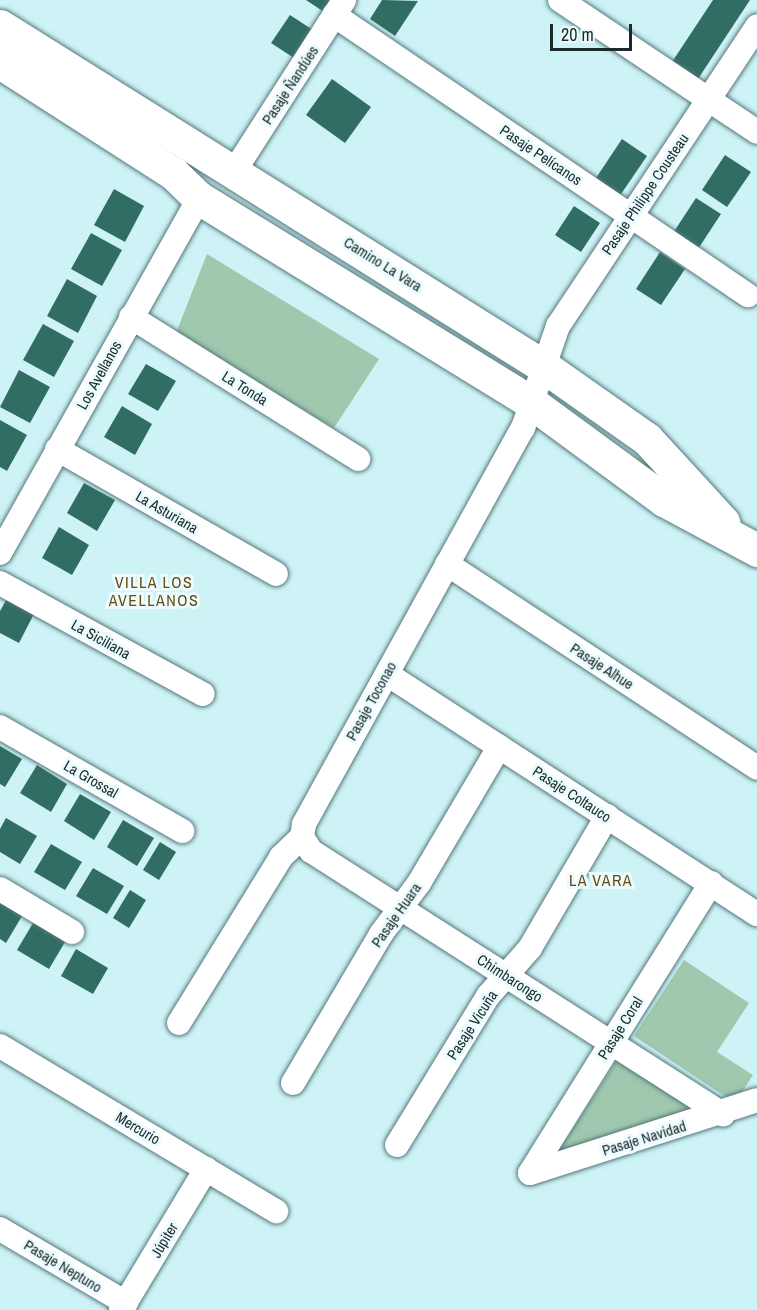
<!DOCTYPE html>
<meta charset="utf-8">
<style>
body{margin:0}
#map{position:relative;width:757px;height:1310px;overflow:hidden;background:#cdf3f7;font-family:"Archivo Narrow",sans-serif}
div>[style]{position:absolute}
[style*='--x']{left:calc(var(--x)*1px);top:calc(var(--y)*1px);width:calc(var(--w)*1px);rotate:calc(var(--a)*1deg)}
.green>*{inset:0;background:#a0c8ae}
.building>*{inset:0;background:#316d63}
.roads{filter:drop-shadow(0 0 2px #54777b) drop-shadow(0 0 2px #54777b)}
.street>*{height:24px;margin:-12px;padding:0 12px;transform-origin:12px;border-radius:12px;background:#fff}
.secondary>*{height:33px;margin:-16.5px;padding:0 16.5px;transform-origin:16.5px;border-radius:16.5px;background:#fff}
span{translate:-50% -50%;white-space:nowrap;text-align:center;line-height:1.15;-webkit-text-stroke:6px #ecfbfd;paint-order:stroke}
.street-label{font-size:15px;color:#1b2a2b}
.neighbourhood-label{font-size:16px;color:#644b10;letter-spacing:1.5px}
.scale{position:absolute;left:550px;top:24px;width:82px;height:27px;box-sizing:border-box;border:3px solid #1b2a2b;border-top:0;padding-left:8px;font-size:18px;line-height:21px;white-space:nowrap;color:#1b2a2b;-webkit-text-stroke:4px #ecfbfd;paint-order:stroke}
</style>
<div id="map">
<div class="green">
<div style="clip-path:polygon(207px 254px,379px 359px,334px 428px,176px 333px)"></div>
<div style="clip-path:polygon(684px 960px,749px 1003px,717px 1052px,753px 1075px,735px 1103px,634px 1036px)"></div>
<div style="clip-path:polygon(617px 1060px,694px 1110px,556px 1155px)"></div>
</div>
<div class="building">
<div style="clip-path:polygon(306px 0,336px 0,327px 14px)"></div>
<div style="clip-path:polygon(382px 0,418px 1px,395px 36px,370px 19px)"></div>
<div style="clip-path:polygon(713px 0,750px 0,696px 82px,670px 65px)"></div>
<div style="clip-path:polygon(290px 15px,316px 32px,297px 60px,271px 43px)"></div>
<div style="clip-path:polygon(332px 79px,371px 107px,345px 143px,306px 115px)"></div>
<div style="clip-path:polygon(622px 139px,647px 156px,619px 197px,594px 181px)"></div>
<div style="clip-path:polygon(725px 155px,751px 172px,727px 207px,702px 190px)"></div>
<div style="clip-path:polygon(114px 189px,144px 206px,125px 242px,94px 225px)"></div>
<div style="clip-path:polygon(696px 198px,721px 214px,698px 249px,673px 233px)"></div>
<div style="clip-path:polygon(574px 206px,600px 223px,581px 252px,555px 235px)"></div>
<div style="clip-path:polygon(91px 233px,122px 250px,102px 286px,71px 269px)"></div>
<div style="clip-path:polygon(660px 252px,685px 269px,661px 305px,636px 289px)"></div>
<div style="clip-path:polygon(67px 279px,97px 296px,78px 333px,47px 316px)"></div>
<div style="clip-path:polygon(43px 324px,74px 341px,54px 377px,23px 360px)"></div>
<div style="clip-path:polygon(146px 364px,176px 381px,158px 411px,128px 394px)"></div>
<div style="clip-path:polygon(19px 370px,50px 387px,30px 423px,0 407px)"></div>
<div style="clip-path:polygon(122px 406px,152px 424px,135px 455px,104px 437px)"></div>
<div style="clip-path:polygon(0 420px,27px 435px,7px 471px,0 467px)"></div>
<div style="clip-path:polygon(84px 483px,115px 500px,97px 531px,67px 513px)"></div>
<div style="clip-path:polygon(59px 527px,89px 545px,72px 575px,42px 558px)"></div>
<div style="clip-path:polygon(9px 595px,36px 610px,19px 643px,0 633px,0 611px)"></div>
<div style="clip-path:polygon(0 746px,22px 759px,5px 787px,0 784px)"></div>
<div style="clip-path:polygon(37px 765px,67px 784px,51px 812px,20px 793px)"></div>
<div style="clip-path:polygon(80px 794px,111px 812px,94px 840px,64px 821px)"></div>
<div style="clip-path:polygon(6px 818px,37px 836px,20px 864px,0 852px,0 829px)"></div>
<div style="clip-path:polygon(123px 820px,154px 838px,137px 866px,107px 847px)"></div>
<div style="clip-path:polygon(160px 842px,176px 852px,159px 880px,143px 870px)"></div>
<div style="clip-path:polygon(51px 844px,82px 862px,65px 890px,34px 872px)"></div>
<div style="clip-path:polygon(93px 868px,124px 886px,107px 914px,76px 896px)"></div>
<div style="clip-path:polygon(130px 890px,146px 900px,129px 928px,113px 918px)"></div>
<div style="clip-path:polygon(0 903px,22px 916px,6px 943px,0 939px)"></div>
<div style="clip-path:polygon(33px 923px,65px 942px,49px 969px,17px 950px)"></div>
<div style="clip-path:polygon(76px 949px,108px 968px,93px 994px,61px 976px)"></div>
</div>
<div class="roads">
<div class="street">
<div style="--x:560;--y:0;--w:237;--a:33.8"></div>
<div style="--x:334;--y:15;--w:500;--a:34.1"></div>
<div style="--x:235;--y:170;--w:202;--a:-57.3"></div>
<div style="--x:131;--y:317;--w:268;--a:32"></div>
<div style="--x:57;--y:449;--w:252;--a:29.7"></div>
<div style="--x:0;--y:553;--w:407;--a:-60.7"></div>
<div style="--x:447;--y:564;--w:371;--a:33.3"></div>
<div style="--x:0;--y:583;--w:231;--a:28.7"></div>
<div style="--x:387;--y:674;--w:441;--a:33"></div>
<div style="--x:0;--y:727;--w:210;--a:29.7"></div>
<div style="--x:302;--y:837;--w:17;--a:57"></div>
<div style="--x:311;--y:851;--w:489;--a:32.6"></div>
<div style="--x:0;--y:889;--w:84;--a:30.8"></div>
<div style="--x:179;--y:1023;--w:195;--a:-58.4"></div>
<div style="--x:281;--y:857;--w:29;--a:-44"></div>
<div style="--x:302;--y:837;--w:13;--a:-81"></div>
<div style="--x:304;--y:824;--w:453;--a:-61.1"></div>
<div style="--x:523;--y:428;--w:108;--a:-71.1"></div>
<div style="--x:558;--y:326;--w:360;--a:-56.4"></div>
<div style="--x:0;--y:1046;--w:322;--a:30.9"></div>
<div style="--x:293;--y:1083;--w:173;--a:-59.4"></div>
<div style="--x:381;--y:934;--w:64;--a:-53.3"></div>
<div style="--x:419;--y:883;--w:158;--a:-59.5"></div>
<div style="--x:397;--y:1145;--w:175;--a:-58.6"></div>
<div style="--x:488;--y:996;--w:64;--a:-48.8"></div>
<div style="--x:530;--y:948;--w:153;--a:-59.7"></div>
<div style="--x:530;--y:1173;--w:342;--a:-58"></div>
<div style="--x:530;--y:1173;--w:238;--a:-17.8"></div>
<div style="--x:0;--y:1229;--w:146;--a:30.4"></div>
<div style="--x:121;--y:1310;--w:165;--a:-58.9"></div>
</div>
<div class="secondary">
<div style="--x:0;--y:26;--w:644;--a:32.06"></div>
<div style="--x:546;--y:368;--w:123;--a:35.1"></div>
<div style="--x:647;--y:439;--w:113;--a:47.5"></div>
<div style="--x:0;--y:62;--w:206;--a:32.7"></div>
<div style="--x:173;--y:173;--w:36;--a:44"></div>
<div style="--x:199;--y:198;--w:391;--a:31.6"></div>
<div style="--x:532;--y:403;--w:164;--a:36.3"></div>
<div style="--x:664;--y:500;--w:106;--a:28.3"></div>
</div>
</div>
<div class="street-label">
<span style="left:290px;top:85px;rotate:-57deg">Pasaje Ñandúes</span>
<span style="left:541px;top:155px;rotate:34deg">Pasaje Pelícanos</span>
<span style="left:645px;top:194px;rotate:-56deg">Pasaje Philippe Cousteau</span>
<span style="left:383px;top:264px;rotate:32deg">Camino La Vara</span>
<span style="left:99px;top:375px;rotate:-61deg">Los Avellanos</span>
<span style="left:245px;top:388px;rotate:32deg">La Tonda</span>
<span style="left:167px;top:512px;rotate:30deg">La Asturiana</span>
<span style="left:101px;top:639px;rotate:29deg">La Siciliana</span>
<span style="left:602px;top:666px;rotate:33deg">Pasaje Alhue</span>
<span style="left:371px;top:701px;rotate:-61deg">Pasaje Toconao</span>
<span style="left:91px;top:779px;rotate:30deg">La Grossal</span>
<span style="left:572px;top:794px;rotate:33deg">Pasaje Coltauco</span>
<span style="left:396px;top:915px;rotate:-55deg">Pasaje Huara</span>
<span style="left:510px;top:978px;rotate:33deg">Chimbarongo</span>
<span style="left:472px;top:1025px;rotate:-57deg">Pasaje Vicuña</span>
<span style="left:620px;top:1028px;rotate:-58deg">Pasaje Coral</span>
<span style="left:138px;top:1128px;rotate:31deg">Mercurio</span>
<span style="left:644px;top:1138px;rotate:-17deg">Pasaje Navidad</span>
<span style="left:164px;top:1240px;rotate:-59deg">Júpiter</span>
<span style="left:63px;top:1266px;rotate:31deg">Pasaje Neptuno</span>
</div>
<div class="neighbourhood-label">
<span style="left:154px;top:591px">VILLA LOS<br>AVELLANOS</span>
<span style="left:601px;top:880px">LA VARA</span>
</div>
<div class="scale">20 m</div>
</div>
